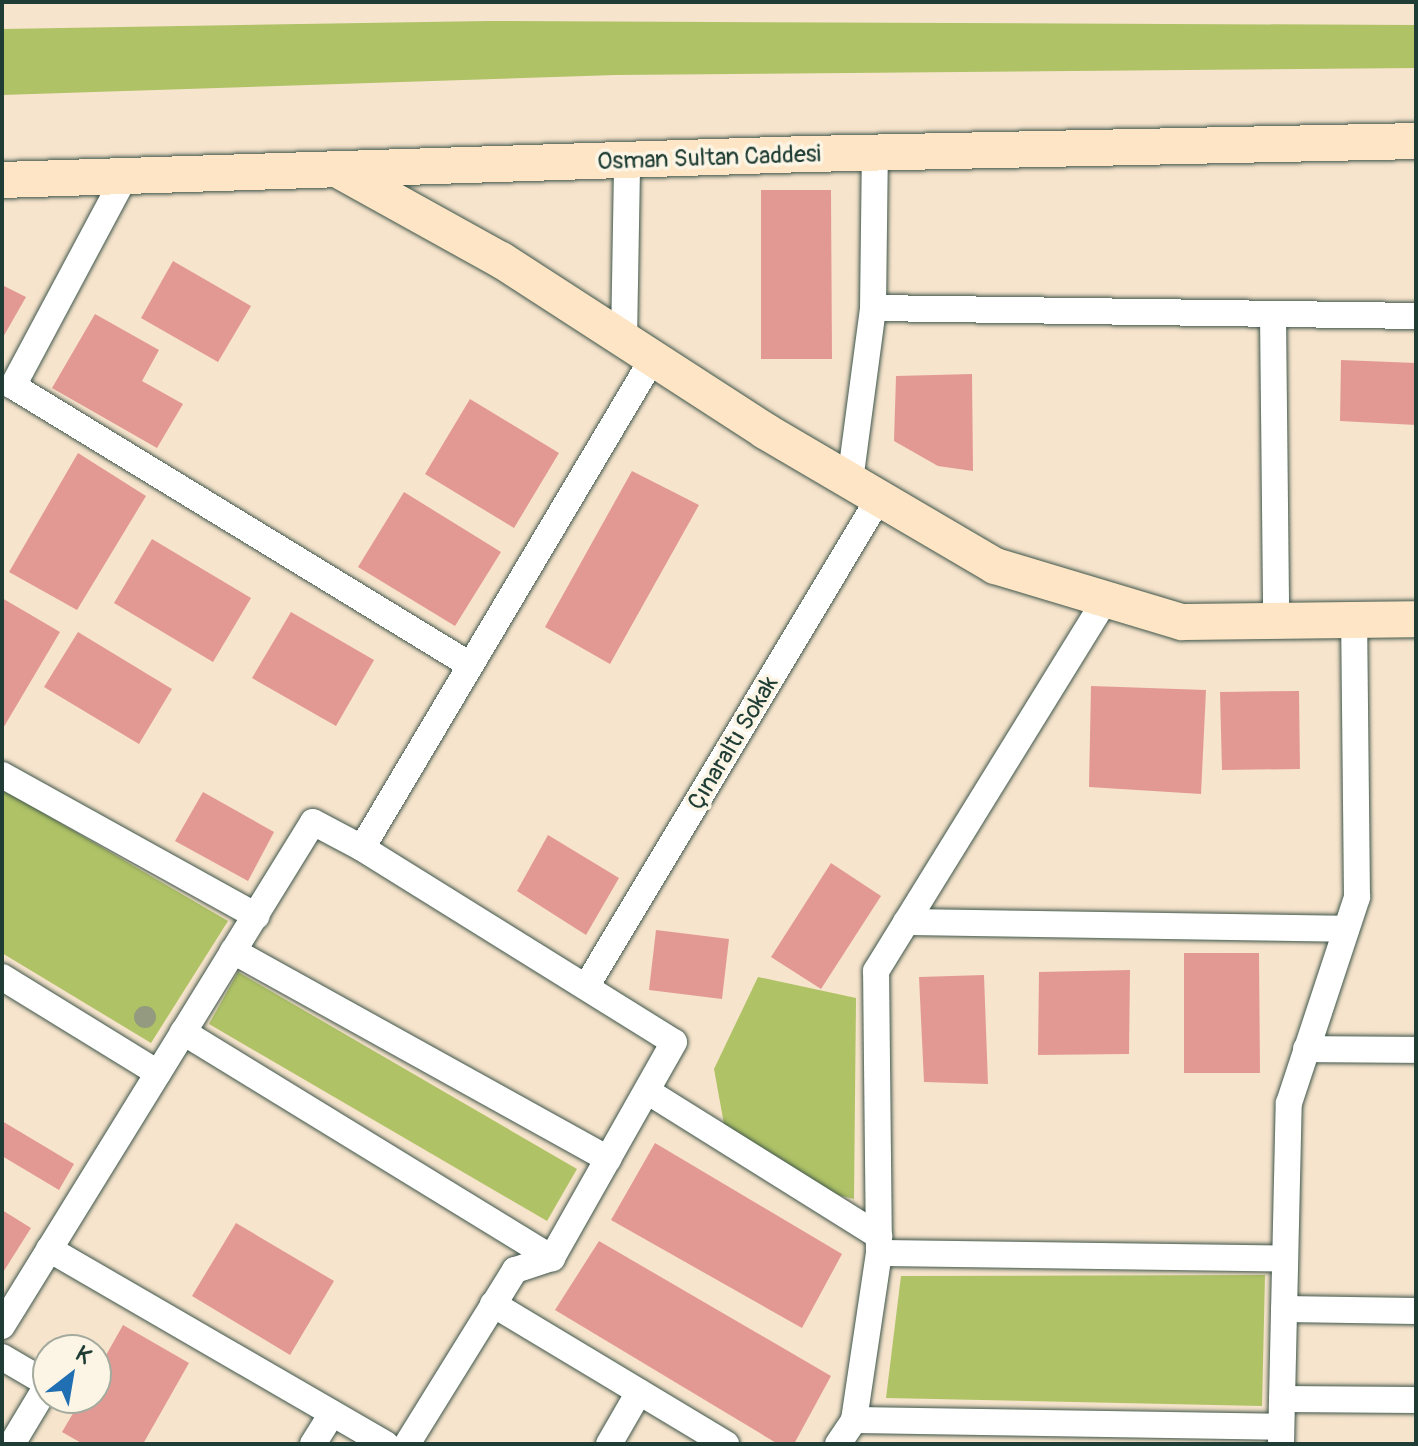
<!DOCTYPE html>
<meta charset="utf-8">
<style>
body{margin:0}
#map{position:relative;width:1418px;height:1446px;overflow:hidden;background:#f7e4cc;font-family:Pangolin,sans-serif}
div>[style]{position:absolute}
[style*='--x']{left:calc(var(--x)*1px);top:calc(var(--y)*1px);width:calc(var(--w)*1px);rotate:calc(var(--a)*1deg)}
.green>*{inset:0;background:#afc266}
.building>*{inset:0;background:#e39993}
.roads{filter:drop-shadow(0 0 2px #3f564b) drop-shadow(0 0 2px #3f564b)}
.street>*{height:26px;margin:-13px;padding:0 13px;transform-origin:13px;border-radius:13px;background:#fff}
.secondary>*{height:36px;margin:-18px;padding:0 18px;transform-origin:18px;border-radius:18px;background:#fde5c5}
.trees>*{width:22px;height:22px;margin:-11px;border-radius:50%;background:#949a7f}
span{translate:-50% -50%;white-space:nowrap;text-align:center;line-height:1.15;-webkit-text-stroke:7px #fcf5e5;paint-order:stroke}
.street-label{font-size:24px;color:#1f3d34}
.frame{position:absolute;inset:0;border:4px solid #1f3d34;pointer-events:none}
.north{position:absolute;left:32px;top:1334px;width:80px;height:80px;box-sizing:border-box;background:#fcf5e5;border:2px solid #a4ab9e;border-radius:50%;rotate:31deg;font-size:22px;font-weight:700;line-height:32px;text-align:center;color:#1f3d34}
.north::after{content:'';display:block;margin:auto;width:28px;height:36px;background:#1f6fb2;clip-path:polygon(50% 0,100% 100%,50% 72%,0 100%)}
</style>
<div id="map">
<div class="green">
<div style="clip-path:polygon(488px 21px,1416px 25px,1416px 68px,615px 75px,2px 95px,2px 29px)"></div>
<div style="clip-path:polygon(2px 789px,228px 921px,151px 1043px,2px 953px)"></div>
<div style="clip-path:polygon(238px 972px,577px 1169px,547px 1221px,209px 1024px)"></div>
<div style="clip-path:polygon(758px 977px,856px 998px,854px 1199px,834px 1194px,724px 1124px,714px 1069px)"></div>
<div style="clip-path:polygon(1265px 1275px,1262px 1406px,886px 1398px,901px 1276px)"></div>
</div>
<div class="building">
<div style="clip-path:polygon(761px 190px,831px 190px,832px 359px,761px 359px)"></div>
<div style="clip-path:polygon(173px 261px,251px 306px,218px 362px,141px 318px)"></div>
<div style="clip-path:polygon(2px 285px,26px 297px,2px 339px)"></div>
<div style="clip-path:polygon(95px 314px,159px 350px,142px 381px,183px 404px,157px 448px,52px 388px)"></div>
<div style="clip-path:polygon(1341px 360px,1416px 363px,1416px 425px,1340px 421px)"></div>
<div style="clip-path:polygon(972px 374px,973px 471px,938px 466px,894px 441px,896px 376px)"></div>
<div style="clip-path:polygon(470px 399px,559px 453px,514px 528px,425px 474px)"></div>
<div style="clip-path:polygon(78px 453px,146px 496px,77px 610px,9px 572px)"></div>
<div style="clip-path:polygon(632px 471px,699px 505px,610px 664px,545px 627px)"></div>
<div style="clip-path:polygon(404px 492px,501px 552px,455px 626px,358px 567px)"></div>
<div style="clip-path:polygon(152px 539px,251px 598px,213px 662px,114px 603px)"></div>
<div style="clip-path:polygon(2px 598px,60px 632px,2px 730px)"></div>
<div style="clip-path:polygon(291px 612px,374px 660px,336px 726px,252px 678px)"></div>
<div style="clip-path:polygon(78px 632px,172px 689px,139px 744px,44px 687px)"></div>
<div style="clip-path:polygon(1091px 686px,1206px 690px,1201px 794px,1089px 787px)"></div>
<div style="clip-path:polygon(1299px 691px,1300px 769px,1222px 770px,1220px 692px)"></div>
<div style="clip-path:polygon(203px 792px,274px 832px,248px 881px,175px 841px)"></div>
<div style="clip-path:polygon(548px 835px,619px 878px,586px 935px,517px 891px)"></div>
<div style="clip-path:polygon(831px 863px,881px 896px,821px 989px,771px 957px)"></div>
<div style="clip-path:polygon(656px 930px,729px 939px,722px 999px,649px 990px)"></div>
<div style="clip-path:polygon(1184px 953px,1259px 953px,1260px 1073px,1184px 1073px)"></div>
<div style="clip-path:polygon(1130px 970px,1129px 1054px,1038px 1055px,1039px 972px)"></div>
<div style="clip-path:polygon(984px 975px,988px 1084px,924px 1082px,919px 977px)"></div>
<div style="clip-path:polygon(2px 1121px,74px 1164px,59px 1190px,2px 1156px)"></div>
<div style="clip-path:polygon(655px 1143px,842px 1254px,802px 1328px,611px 1220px)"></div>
<div style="clip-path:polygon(2px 1210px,31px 1228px,2px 1274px)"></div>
<div style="clip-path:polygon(236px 1223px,334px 1281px,290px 1355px,192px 1296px)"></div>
<div style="clip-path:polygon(599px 1241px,831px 1376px,794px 1444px,778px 1444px,555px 1310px)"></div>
<div style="clip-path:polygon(123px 1325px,189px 1363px,143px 1444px,83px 1444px,62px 1432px,82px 1398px,96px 1398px,96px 1373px)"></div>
</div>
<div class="roads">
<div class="street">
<div style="--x:124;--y:178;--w:236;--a:118.1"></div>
<div style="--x:13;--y:386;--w:535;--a:31.4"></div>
<div style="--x:873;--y:308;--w:156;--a:-89.3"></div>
<div style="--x:1273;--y:314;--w:306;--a:89.4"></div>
<div style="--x:624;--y:340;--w:179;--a:-89"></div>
<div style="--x:850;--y:481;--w:175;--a:-82.4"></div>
<div style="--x:873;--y:308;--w:543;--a:0.84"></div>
<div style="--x:2;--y:775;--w:291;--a:29"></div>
<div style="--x:362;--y:848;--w:367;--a:31.9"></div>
<div style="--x:674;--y:1042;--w:248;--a:119.5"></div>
<div style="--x:552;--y:1258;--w:39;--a:162"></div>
<div style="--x:515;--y:1270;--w:205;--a:121.8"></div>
<div style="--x:906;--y:922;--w:440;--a:0.9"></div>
<div style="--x:233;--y:951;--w:429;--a:29"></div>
<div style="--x:2;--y:977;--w:183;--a:31.6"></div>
<div style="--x:586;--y:987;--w:570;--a:-59.07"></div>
<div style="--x:183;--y:1032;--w:433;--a:31.5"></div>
<div style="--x:1306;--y:1049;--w:110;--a:0.5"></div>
<div style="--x:647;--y:1091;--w:274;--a:32"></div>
<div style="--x:49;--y:1249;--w:389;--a:30.1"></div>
<div style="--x:879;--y:1253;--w:406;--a:0.8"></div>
<div style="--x:493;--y:1304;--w:272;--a:31"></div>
<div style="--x:1284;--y:1309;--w:132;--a:0.9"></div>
<div style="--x:2;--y:1326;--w:592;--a:-58.32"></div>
<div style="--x:313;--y:822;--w:55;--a:28"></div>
<div style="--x:362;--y:848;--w:570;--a:-59.29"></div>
<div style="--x:2;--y:1357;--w:53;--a:30.4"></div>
<div style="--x:48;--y:1384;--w:70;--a:121"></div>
<div style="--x:1282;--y:1399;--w:134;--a:0.4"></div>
<div style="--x:854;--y:1420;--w:427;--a:0.9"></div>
<div style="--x:313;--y:1444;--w:36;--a:-58"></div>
<div style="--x:609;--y:1444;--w:60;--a:-60"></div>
<div style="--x:838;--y:1444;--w:29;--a:-56"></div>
<div style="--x:854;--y:1420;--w:169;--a:-81.5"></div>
<div style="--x:879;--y:1253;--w:282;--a:-90.6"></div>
<div style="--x:876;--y:971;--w:437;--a:-58.3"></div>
<div style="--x:1281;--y:1444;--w:341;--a:-88.7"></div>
<div style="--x:1289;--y:1103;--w:217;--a:-71.7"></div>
<div style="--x:1357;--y:897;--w:278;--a:-90.6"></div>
</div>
<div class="secondary">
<div style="--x:342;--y:172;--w:182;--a:29"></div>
<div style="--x:501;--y:260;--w:315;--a:32.9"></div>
<div style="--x:765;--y:431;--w:267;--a:30.4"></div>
<div style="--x:995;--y:566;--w:195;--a:16.7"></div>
<div style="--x:1182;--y:622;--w:234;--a:-0.7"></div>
<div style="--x:2;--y:180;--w:806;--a:-1.85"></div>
<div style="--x:808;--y:154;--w:608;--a:-1.22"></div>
</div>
</div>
<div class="trees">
<div style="left:145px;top:1017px"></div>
</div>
<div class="street-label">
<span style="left:709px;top:158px;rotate:-2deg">Osman Sultan Caddesi</span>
<span style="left:733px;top:743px;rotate:-59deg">Çınaraltı Sokak</span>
</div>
<div class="frame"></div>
<div class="north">K</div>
</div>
